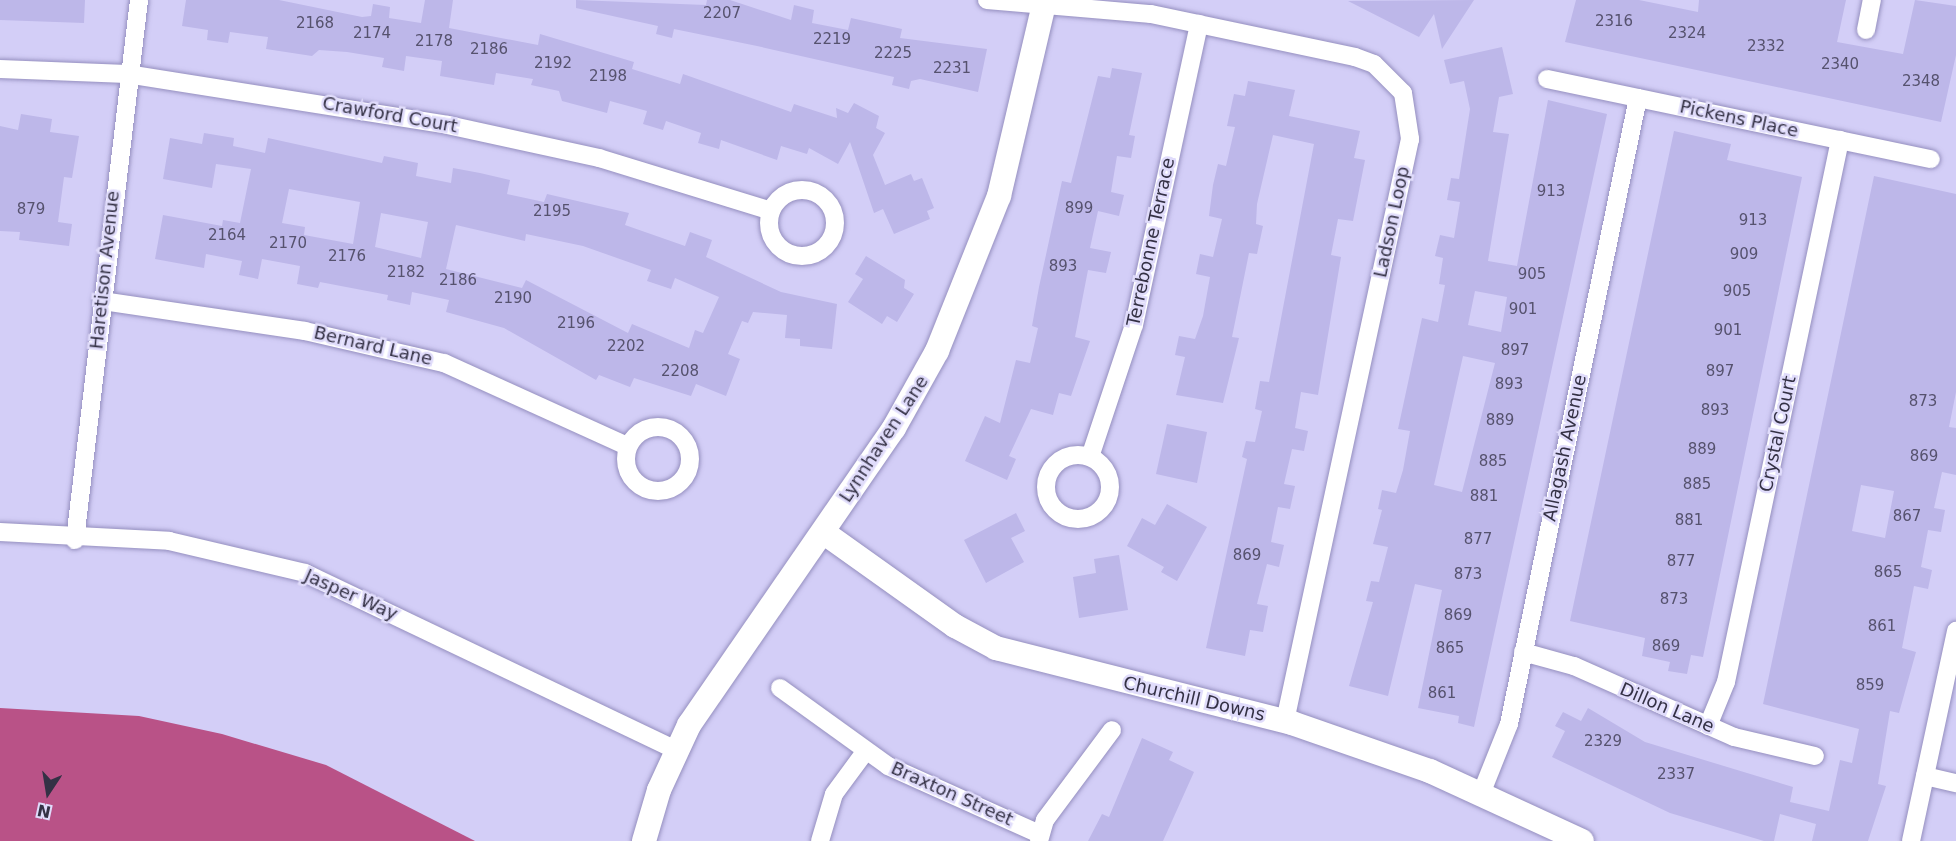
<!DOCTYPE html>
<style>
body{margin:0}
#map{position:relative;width:1956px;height:841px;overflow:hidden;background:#d3cef7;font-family:"DejaVu Sans",sans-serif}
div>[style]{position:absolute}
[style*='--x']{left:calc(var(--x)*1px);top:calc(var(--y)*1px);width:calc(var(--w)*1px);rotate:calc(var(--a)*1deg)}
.water>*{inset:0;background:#b95287}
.building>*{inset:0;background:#bdb7e9}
.roads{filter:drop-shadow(0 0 2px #958fbf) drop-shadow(0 0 2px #958fbf)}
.minor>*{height:18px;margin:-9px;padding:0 9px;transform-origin:9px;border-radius:9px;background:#fff}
.minor>.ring{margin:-9px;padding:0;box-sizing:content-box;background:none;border:18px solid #fff;border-radius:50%}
.tertiary>*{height:24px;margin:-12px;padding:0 12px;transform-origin:12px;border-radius:12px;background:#fff}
span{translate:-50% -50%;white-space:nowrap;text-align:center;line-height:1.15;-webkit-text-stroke:5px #e0dcfb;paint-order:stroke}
.number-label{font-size:15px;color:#56526e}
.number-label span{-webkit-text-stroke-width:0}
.street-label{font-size:18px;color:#343145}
.north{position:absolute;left:18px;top:763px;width:60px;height:60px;-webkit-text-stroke:4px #e0dcfb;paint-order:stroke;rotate:192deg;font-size:16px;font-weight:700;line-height:24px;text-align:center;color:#343145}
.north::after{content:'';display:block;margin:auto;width:21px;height:27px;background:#343145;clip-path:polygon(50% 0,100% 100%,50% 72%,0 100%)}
</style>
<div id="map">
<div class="water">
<div style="clip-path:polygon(0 708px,139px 716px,222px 734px,326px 765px,475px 841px,0 841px)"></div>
</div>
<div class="building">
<div style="clip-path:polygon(0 0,85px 0,84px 23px,0 20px)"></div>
<div style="clip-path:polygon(186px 0,279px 0,362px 17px,371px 16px,373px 4px,390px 7px,389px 18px,421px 23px,425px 0,453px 0,449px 28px,538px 45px,540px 34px,634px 62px,632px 69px,680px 84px,683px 74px,791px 112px,794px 104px,837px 118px,836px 108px,848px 113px,854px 103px,879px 116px,876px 128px,885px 133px,873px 155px,885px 185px,911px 174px,914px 181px,922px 178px,934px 208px,927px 211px,930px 219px,894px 234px,883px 209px,874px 213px,850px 142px,838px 164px,809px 148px,807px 154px,781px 146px,777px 160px,721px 140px,719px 149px,698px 143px,701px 133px,666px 121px,663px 130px,643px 124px,647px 111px,610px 101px,607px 113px,562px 101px,559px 91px,531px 85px,533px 79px,496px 73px,494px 85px,440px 76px,442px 61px,406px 56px,404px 71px,382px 67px,384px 58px,347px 52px,319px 50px,312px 56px,266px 49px,268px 37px,230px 32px,228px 43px,207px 40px,208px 30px,182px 26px)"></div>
<div style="clip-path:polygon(576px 0,706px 5px,707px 0,730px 0,791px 20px,794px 5px,814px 10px,812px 23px,848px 30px,851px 18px,902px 29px,900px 38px,987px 49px,978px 92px,920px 79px,911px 81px,909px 89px,892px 85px,894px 77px,757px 46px,674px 29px,672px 38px,656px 34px,658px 26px,576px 8px)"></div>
<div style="clip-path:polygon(1474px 0,1442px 49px,1434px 14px,1419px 37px,1348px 1px)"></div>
<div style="clip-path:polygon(1576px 0,1639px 0,1698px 12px,1699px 0,1846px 0,1837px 42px,1903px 54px,1915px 0,1956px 6px,1956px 55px,1941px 122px,1565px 42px)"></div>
<div style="clip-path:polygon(evenodd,1502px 47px,1513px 94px,1499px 97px,1493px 132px,1509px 134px,1488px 261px,1517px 266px,1548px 100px,1607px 114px,1474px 727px,1458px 723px,1459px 716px,1418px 708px,1442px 590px,1415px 584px,1388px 696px,1349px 686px,1373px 602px,1366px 601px,1371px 581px,1379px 582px,1388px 547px,1373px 544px,1382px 510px,1378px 509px,1382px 490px,1396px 493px,1403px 470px,1410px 431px,1398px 429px,1422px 318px,1438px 322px,1445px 285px,1439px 284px,1443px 258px,1435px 256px,1440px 235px,1454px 238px,1460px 202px,1447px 200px,1451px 178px,1459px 179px,1470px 109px,1464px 81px,1450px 84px,1444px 60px,1502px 47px,1475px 291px,1507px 297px,1501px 332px,1468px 325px,1475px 291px,1502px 47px,1463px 356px,1495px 363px,1462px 492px,1434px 485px,1463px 356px)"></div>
<div style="clip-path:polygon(1112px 68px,1142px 73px,1129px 135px,1135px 136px,1131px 158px,1117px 156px,1111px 192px,1124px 195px,1119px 216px,1098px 211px,1090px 248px,1111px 252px,1106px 273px,1088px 270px,1075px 337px,1090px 341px,1071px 396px,1059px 393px,1053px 415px,1031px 409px,1009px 456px,1016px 459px,1007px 480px,965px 461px,985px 416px,1000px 423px,1016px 360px,1030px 363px,1038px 328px,1032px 326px,1039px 287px,1062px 181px,1071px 183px,1098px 76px,1110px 78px)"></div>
<div style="clip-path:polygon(1248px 81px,1295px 90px,1289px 116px,1360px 131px,1354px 158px,1365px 160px,1353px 221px,1338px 219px,1331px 255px,1341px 257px,1318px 395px,1301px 392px,1295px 428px,1308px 431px,1304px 451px,1292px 449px,1284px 484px,1295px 486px,1290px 509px,1278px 507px,1271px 542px,1284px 545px,1279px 567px,1267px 564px,1257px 604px,1268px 606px,1263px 632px,1250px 630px,1245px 656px,1206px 648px,1247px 459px,1242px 457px,1246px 441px,1255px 442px,1262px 411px,1255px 409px,1260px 381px,1269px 382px,1314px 144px,1273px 135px,1257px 204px,1256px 224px,1263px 226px,1257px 254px,1249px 253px,1232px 337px,1239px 338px,1223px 403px,1176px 395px,1185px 357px,1175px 355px,1179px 336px,1195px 339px,1203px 316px,1210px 277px,1196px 274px,1200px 254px,1213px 257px,1222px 219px,1209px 216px,1213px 185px,1218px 164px,1226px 166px,1235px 127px,1227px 126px,1234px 94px,1245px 96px)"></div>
<div style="clip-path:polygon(21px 114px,52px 119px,50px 132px,79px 136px,72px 178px,64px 177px,58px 222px,72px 224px,69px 246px,19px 240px,20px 232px,0 231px,0 126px,18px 130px)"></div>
<div style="clip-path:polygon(1674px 131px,1731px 144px,1727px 160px,1802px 177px,1703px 657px,1691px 655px,1687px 674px,1668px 671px,1670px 662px,1642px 656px,1645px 638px,1570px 621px)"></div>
<div style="clip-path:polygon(evenodd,204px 133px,234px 138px,233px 146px,265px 153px,268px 138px,382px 163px,384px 156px,418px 163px,416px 176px,451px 183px,453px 168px,480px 173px,510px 180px,507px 194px,544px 202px,547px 194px,629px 213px,625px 225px,685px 246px,690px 232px,712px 240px,706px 257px,781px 292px,837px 304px,832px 349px,800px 346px,800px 339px,785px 338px,787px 315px,753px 312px,748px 323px,742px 321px,728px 354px,740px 359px,726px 396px,696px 384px,691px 396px,634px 378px,630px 387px,599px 375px,596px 380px,504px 328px,446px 312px,449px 300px,412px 292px,410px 305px,387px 300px,388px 295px,320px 282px,318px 288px,297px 284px,300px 266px,262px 259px,258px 279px,239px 275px,242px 261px,206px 254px,204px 268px,155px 259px,163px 215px,222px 226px,223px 220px,240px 223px,251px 169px,216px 164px,212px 188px,163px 179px,170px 138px,202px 144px,204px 133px,289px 189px,360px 202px,353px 244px,304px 235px,305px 227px,282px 223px,289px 189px,204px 133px,381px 213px,428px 222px,421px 258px,375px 247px,381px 213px,204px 133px,456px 225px,525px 241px,526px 234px,583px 246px,651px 270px,647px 281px,671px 289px,675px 278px,719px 297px,703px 333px,695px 330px,689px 348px,632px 324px,628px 333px,526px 280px,522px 288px,446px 269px,456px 225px)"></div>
<div style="clip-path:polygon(evenodd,1874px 176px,1956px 194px,1956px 392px,1949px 427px,1956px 428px,1956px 475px,1942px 472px,1934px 508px,1945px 510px,1941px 532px,1928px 530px,1921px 567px,1932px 570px,1928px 589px,1914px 586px,1902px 648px,1916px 652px,1899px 713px,1890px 711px,1878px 784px,1886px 786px,1868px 841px,1812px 841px,1816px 824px,1780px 814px,1774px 841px,1764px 841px,1670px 813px,1552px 757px,1565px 731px,1555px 726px,1563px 712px,1581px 721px,1588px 708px,1645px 742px,1793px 787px,1790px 802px,1829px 811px,1840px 760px,1852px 763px,1859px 729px,1763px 704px,1874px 176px,1861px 485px,1894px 491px,1885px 538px,1852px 531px,1861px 485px)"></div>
<div style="clip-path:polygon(866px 256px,905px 280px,904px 288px,914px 294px,897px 322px,887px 316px,882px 324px,848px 302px,863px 279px,855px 274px)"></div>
<div style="clip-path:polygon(1167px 424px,1207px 432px,1197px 483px,1156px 474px)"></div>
<div style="clip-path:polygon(1167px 504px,1207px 527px,1177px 581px,1161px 572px,1164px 567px,1127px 546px,1142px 518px,1155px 525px)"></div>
<div style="clip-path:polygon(1016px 513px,1025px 531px,1011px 538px,1024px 562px,986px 583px,964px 540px)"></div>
<div style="clip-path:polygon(1119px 555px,1128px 610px,1079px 618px,1073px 577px,1096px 573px,1094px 559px)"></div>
<div style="clip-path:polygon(1142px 738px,1173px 752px,1169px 760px,1194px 772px,1163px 841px,1088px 841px,1102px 814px,1109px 817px)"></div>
</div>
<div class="roads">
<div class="minor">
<div style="--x:987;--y:0;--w:165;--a:4.9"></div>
<div style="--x:1151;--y:14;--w:208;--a:11.9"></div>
<div style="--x:1355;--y:57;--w:20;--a:20"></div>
<div style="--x:1374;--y:64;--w:41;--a:45"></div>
<div style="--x:1403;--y:93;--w:47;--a:81.3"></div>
<div style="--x:1410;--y:139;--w:595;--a:102.12"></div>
<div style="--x:1866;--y:30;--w:31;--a:-79"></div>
<div style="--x:0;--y:69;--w:127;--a:2.3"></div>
<div style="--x:127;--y:74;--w:325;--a:9"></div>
<div style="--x:448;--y:125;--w:155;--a:12.3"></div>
<div style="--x:599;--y:158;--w:180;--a:17.1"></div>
<div style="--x:1547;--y:79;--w:392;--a:11.8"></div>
<div class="ring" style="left:769px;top:190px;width:48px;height:48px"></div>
<div style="--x:102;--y:301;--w:205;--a:8.4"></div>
<div style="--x:305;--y:331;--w:143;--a:13"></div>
<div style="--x:444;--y:363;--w:201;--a:24.4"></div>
<div class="ring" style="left:626px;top:427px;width:46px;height:46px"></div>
<div class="ring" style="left:1046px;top:455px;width:46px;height:46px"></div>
<div style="--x:1090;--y:457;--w:139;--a:-71.6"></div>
<div style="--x:1134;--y:325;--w:308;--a:-77.8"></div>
<div style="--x:0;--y:532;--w:169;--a:3"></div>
<div style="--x:169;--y:541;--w:140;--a:13.2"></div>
<div style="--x:305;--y:573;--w:411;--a:25.5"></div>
<div style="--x:75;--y:540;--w:544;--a:-83.24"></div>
<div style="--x:1523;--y:652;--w:53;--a:15.4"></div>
<div style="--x:1574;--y:666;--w:175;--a:23.9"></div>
<div style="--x:1734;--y:737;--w:83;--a:13.2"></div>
<div style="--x:780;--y:688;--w:133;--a:35.8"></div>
<div style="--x:888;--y:766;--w:166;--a:24.2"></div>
<div style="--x:1708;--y:726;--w:48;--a:-67.8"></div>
<div style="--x:1726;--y:682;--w:554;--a:-78.12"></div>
<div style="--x:1925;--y:776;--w:32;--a:13"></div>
<div style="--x:1481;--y:794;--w:75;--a:-68.2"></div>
<div style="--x:1509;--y:724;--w:639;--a:-78.36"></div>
<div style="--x:820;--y:841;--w:49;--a:-73.4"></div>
<div style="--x:834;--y:794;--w:52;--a:-53.6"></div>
<div style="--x:1039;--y:841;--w:22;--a:-74"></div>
<div style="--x:1045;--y:820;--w:112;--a:-53.3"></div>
<div style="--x:1911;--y:841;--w:215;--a:-77.9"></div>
</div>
<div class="tertiary">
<div style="--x:823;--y:532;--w:162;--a:35.5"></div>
<div style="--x:955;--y:626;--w:47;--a:28.2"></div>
<div style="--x:996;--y:648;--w:305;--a:14.2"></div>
<div style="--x:1292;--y:723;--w:146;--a:19.2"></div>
<div style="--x:1430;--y:771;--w:167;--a:24.7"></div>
<div style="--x:644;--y:841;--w:53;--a:-73.6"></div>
<div style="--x:659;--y:790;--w:72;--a:-65.2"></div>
<div style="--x:689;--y:725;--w:361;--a:-55.4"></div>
<div style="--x:894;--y:428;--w:88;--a:-60.8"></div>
<div style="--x:937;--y:351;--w:167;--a:-68.2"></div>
<div style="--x:999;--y:196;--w:201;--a:-76.8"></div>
</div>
</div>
<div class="number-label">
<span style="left:722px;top:14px">2207</span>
<span style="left:1614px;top:22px">2316</span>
<span style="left:315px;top:24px">2168</span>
<span style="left:372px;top:34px">2174</span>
<span style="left:1687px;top:34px">2324</span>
<span style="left:832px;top:40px">2219</span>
<span style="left:434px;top:42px">2178</span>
<span style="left:1766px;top:47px">2332</span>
<span style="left:489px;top:50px">2186</span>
<span style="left:893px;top:54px">2225</span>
<span style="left:553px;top:64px">2192</span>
<span style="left:1840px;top:65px">2340</span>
<span style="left:952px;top:69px">2231</span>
<span style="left:608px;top:77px">2198</span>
<span style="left:1921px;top:82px">2348</span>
<span style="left:1551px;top:192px">913</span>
<span style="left:1079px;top:209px">899</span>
<span style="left:31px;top:210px">879</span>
<span style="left:552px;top:212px">2195</span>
<span style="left:1753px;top:221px">913</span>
<span style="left:227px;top:236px">2164</span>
<span style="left:288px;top:244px">2170</span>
<span style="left:1744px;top:255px">909</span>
<span style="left:347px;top:257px">2176</span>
<span style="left:1063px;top:267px">893</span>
<span style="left:406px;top:273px">2182</span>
<span style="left:1532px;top:275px">905</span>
<span style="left:458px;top:281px">2186</span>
<span style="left:1737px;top:292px">905</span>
<span style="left:513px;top:299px">2190</span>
<span style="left:1523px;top:310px">901</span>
<span style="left:576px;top:324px">2196</span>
<span style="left:1728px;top:331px">901</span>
<span style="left:626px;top:347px">2202</span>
<span style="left:1515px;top:351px">897</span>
<span style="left:680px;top:372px">2208</span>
<span style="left:1720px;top:372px">897</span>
<span style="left:1509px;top:385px">893</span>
<span style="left:1923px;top:402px">873</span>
<span style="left:1715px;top:411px">893</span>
<span style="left:1500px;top:421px">889</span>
<span style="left:1702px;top:450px">889</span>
<span style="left:1924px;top:457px">869</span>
<span style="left:1493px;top:462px">885</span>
<span style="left:1697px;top:485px">885</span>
<span style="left:1484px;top:497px">881</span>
<span style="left:1907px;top:517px">867</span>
<span style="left:1689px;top:521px">881</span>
<span style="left:1478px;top:540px">877</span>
<span style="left:1247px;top:556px">869</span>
<span style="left:1681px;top:562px">877</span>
<span style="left:1888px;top:573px">865</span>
<span style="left:1468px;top:575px">873</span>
<span style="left:1674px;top:600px">873</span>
<span style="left:1458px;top:616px">869</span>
<span style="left:1882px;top:627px">861</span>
<span style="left:1666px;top:647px">869</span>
<span style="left:1450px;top:649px">865</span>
<span style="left:1870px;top:686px">859</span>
<span style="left:1442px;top:694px">861</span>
<span style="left:1603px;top:742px">2329</span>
<span style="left:1676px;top:775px">2337</span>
</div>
<div class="street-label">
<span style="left:390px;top:115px;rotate:10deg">Crawford Court</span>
<span style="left:1739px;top:119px;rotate:12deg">Pickens Place</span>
<span style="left:1392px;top:222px;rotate:-78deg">Ladson Loop</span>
<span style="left:1151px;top:242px;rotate:-78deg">Terrebonne Terrace</span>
<span style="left:105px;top:270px;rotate:-84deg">Haretison Avenue</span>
<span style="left:373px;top:346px;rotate:13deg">Bernard Lane</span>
<span style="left:1778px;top:434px;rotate:-78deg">Crystal Court</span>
<span style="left:884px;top:439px;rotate:-57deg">Lynnhaven Lane</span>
<span style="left:1565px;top:448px;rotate:-78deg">Allagash Avenue</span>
<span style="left:351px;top:595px;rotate:24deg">Jasper Way</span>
<span style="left:1194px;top:699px;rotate:13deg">Churchill Downs</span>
<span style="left:1667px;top:708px;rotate:23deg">Dillon Lane</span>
<span style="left:952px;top:794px;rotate:24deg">Braxton Street</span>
</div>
<div class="north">N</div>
</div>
